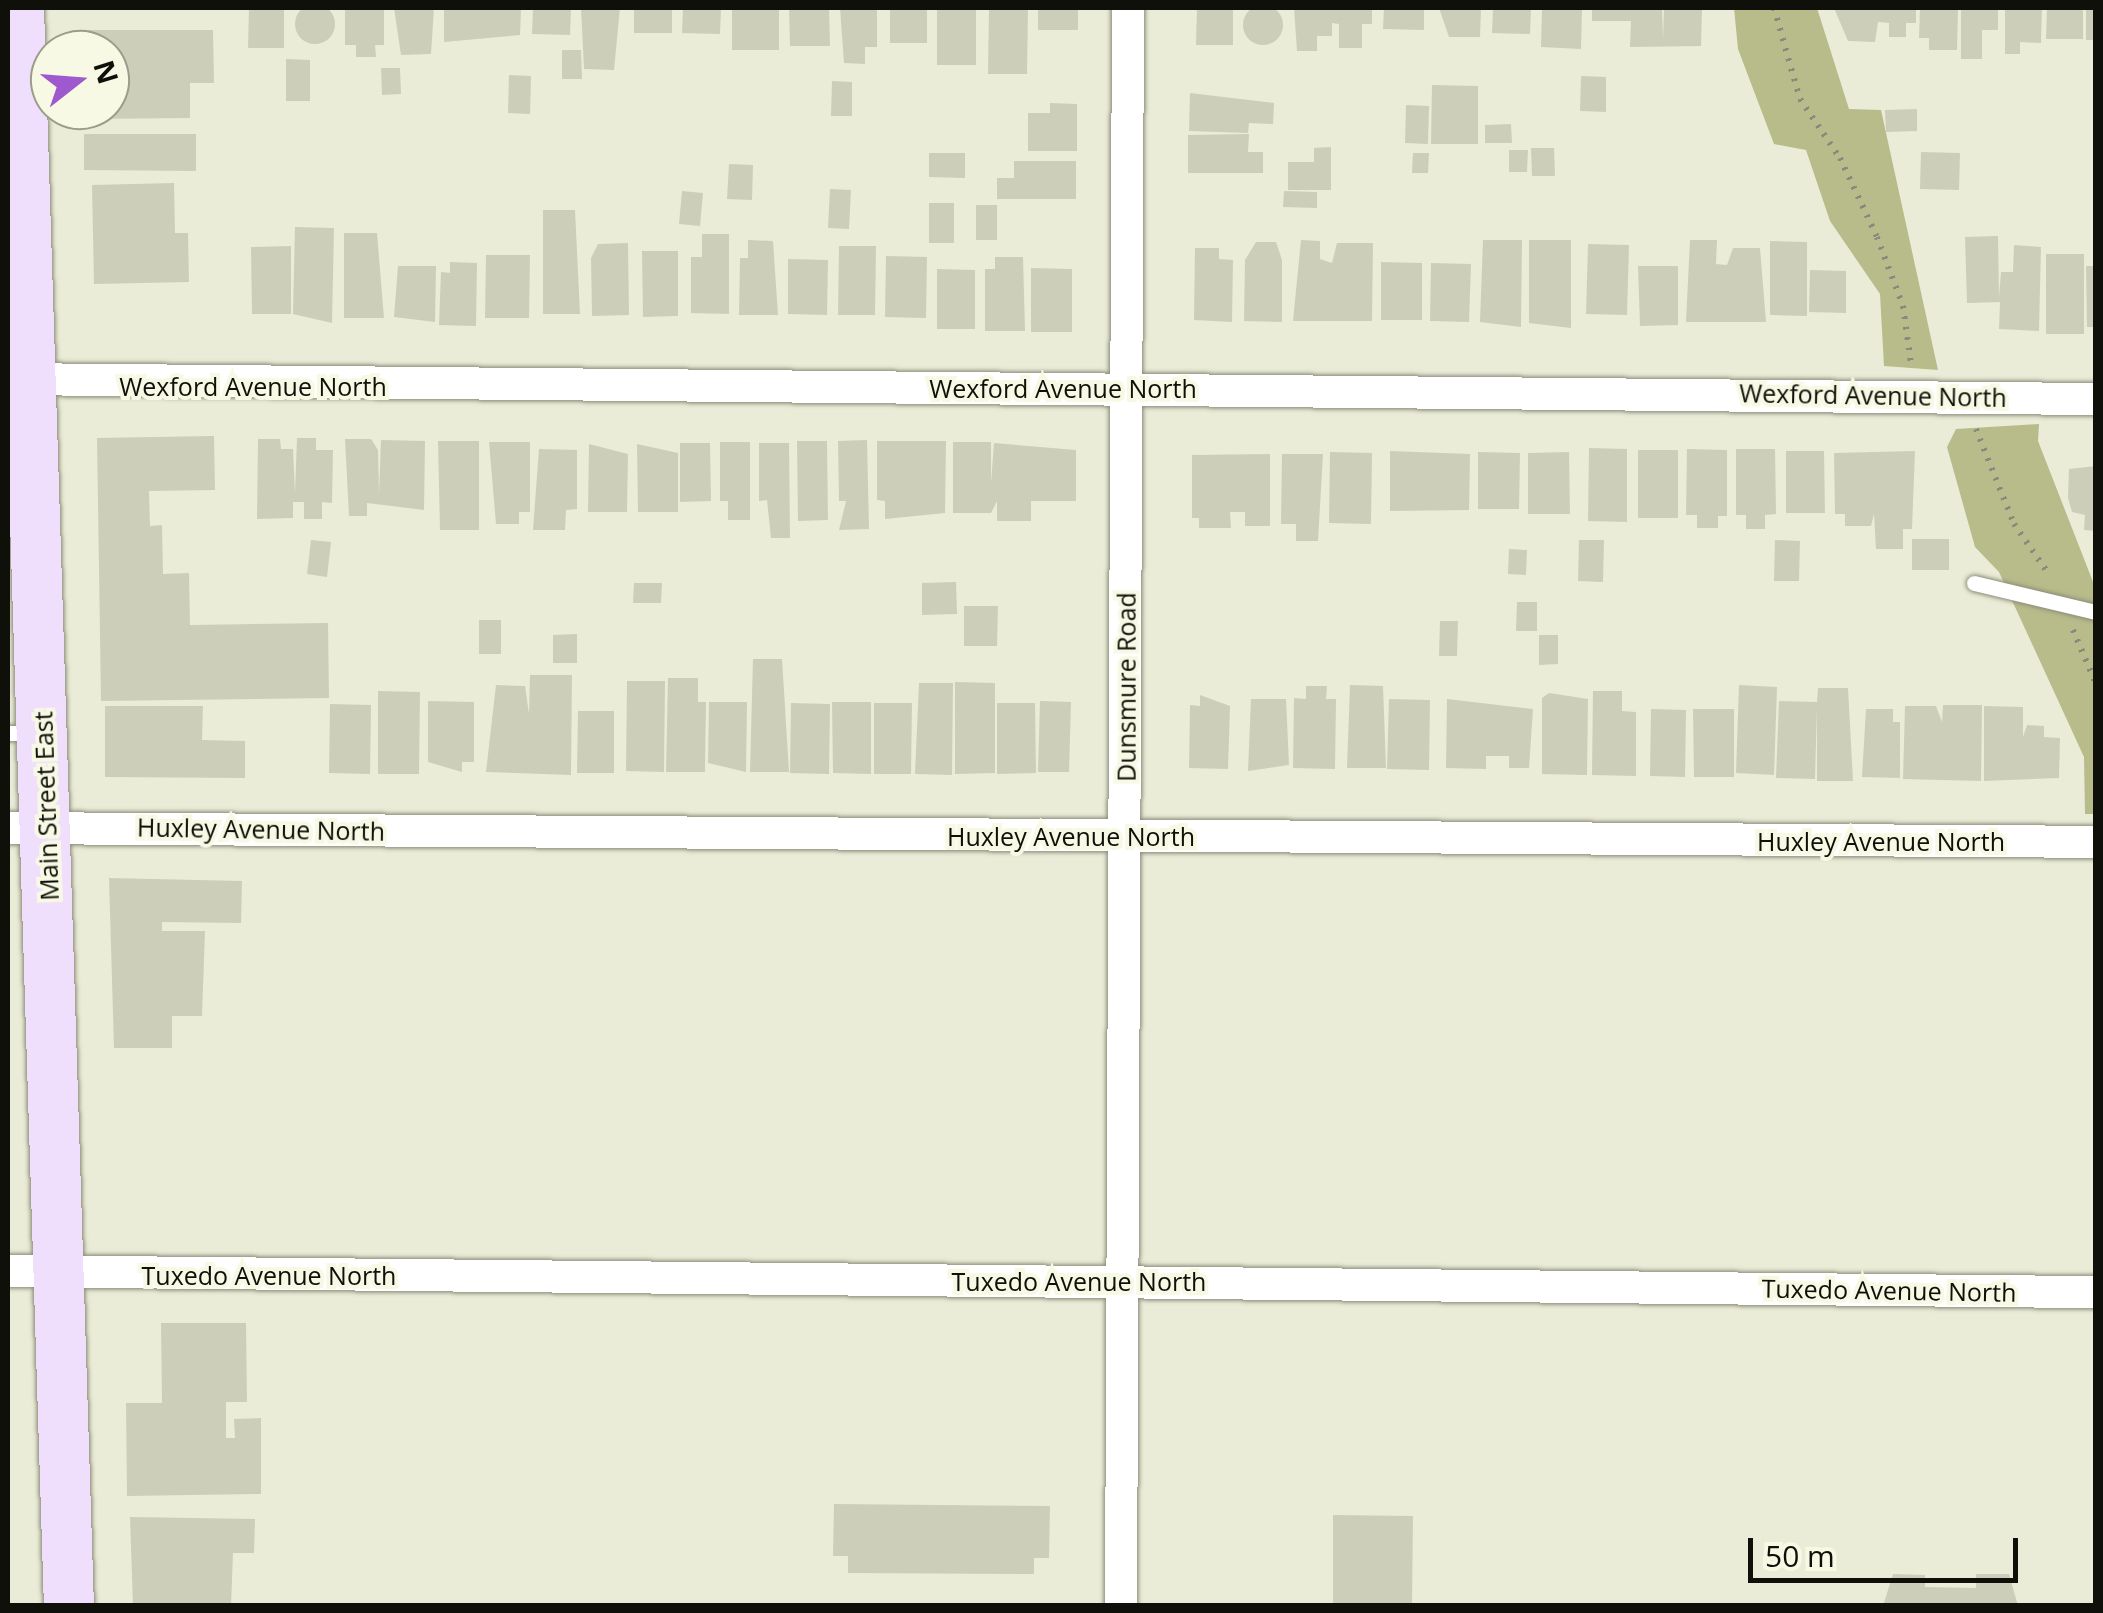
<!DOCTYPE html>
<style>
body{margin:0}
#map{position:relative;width:2103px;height:1613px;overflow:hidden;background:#eaecd7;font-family:"Open Sans",sans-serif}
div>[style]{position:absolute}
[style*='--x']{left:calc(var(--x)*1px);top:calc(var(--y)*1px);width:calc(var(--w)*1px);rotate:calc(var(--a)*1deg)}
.green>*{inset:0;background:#b8bb8a}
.building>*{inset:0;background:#cdceba}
.round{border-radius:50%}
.path>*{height:6px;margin-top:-3px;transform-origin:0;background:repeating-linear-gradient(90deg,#888a7b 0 2.5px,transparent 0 10.5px)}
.roads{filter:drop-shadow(0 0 2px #8c8d7a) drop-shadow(0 0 2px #8c8d7a)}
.service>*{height:15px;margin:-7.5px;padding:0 7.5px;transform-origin:7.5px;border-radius:7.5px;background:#fff}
.minor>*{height:32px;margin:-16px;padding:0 16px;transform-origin:16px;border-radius:16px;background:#fff}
.primary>*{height:50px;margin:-25px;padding:0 25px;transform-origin:25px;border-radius:25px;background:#efdffd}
span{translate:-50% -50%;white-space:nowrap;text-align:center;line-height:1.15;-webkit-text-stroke:8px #f7f9e4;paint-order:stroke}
.street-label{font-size:25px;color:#0f1009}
.frame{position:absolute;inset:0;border:10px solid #0f1009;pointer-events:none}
.north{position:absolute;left:30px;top:30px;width:100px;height:100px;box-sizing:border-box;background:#f7f9e4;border:2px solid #9a9c8c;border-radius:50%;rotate:73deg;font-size:28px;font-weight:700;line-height:40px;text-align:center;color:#0f1009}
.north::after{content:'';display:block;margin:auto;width:35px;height:45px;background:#9e59ce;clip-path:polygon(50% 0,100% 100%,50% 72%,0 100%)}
.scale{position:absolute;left:1748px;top:1538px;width:270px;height:45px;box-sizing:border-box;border:5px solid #0f1009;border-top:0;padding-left:12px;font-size:30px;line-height:35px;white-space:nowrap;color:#0f1009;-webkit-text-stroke:8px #f7f9e4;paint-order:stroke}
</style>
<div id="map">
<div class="green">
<div style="clip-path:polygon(1734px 8px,1817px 8px,1849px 109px,1881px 110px,1938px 370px,1884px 366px,1880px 294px,1830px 221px,1806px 150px,1774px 144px,1738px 49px)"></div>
<div style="clip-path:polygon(2039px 424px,2038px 441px,2095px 587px,2095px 814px,2085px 814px,2084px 757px,1999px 572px,1975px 547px,1947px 447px,1956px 429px)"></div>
</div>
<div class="building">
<div class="round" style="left:295px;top:4px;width:40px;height:40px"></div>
<div class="round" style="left:1243px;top:5px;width:40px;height:40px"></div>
<div style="clip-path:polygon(249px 8px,284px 8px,284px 48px,248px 48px)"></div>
<div style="clip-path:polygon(345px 8px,384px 8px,384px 45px,375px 45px,376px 57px,356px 57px,356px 45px,345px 45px)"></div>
<div style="clip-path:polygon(394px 8px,434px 8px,431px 54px,401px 55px)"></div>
<div style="clip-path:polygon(444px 8px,521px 8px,520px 35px,444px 42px)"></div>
<div style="clip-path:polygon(533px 8px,571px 8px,570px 35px,532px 34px)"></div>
<div style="clip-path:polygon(581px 8px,620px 8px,614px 70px,584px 69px)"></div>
<div style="clip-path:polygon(634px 8px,672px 8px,672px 33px,634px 33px)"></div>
<div style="clip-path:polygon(683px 8px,721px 8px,720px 34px,682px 33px)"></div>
<div style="clip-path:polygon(732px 8px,779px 8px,779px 50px,732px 50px)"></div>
<div style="clip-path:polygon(789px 8px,829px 8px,830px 46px,790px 46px)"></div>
<div style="clip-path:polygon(840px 8px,877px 8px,877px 47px,865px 47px,865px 64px,844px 63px)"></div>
<div style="clip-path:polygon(890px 8px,927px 8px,927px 43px,890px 43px)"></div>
<div style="clip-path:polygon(937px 8px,976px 8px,976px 65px,937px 65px)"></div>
<div style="clip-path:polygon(989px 8px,1028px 8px,1027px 74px,988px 74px)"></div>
<div style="clip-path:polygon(1038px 8px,1078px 8px,1078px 30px,1038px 30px)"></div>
<div style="clip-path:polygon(1197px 8px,1233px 8px,1233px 45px,1196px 45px)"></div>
<div style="clip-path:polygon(1294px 8px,1372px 8px,1372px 24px,1362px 24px,1362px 48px,1339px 48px,1339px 24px,1332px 23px,1332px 36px,1317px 36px,1317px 51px,1297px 51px)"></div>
<div style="clip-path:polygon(1384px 8px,1424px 8px,1424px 30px,1383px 29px)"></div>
<div style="clip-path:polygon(1439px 8px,1481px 8px,1480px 37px,1449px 37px)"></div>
<div style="clip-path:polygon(1493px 8px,1531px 8px,1530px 34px,1492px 33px)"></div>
<div style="clip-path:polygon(1542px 8px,1582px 8px,1581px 49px,1541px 47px)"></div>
<div style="clip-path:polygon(1592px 8px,1662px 8px,1663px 40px,1664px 8px,1702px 8px,1701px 46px,1630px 47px,1631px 21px,1592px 21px)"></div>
<div style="clip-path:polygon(1834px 8px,1916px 8px,1916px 23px,1906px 23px,1906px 37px,1889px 37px,1889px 23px,1878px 22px,1875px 42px,1848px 41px)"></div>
<div style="clip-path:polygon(1920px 8px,1958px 8px,1957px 50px,1929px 50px,1929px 38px,1919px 38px)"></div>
<div style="clip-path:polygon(1961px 8px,1998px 8px,1998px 30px,1982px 30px,1982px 59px,1961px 59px)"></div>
<div style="clip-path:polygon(2005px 8px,2042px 8px,2041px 43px,2020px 42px,2020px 54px,2005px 54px)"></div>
<div style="clip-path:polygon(2047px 8px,2083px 8px,2083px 39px,2046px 39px)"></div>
<div style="clip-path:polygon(2086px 8px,2096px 8px,2096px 40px,2086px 40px)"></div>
<div style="clip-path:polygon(88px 30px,213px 30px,214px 83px,190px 83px,190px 118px,89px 119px,89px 110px,110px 110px,110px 50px,88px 50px)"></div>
<div style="clip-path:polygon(562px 50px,581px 50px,582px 79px,562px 79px)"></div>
<div style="clip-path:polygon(286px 59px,310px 60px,310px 101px,286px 101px)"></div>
<div style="clip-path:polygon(381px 68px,400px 68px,401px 94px,382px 95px)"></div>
<div style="clip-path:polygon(509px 75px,531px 76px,530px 114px,508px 113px)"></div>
<div style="clip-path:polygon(1581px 76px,1606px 77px,1606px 112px,1580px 111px)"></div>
<div style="clip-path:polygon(832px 81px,852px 82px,852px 116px,831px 116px)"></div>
<div style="clip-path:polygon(1432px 85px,1478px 86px,1478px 144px,1431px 144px)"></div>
<div style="clip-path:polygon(1190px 93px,1274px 103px,1273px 124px,1249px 123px,1248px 133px,1189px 131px)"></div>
<div style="clip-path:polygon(1050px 103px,1077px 104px,1077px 151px,1028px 151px,1028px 113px,1050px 113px)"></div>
<div style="clip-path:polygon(1406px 105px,1429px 106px,1428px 144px,1405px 143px)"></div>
<div style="clip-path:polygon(1917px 109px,1917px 131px,1886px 132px,1885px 110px)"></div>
<div style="clip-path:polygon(1511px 124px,1512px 143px,1485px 143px,1485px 125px)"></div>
<div style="clip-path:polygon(84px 134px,196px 134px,196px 171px,84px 170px)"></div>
<div style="clip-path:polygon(1249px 134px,1248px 152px,1263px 152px,1263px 173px,1188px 173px,1188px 135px)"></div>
<div style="clip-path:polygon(1331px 147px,1331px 190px,1288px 190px,1288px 162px,1314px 162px,1314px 148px)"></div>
<div style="clip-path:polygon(1531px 148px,1554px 148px,1555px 176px,1532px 176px)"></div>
<div style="clip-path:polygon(1509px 150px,1528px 150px,1527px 172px,1509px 172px)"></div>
<div style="clip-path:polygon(1921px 152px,1960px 153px,1959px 190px,1920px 189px)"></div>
<div style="clip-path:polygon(929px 153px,965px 153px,965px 178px,929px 177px)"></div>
<div style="clip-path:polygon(1413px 153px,1429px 153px,1428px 173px,1412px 173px)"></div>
<div style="clip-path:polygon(1014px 161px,1076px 161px,1076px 199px,997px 199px,997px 178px,1014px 178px)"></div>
<div style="clip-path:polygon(729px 164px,753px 165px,752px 200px,727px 199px)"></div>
<div style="clip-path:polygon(174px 183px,175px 233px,188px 233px,189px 282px,94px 284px,92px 185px)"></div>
<div style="clip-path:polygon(830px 189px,851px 190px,849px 229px,828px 228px)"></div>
<div style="clip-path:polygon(682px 191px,703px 193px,700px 226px,679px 224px)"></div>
<div style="clip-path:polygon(1284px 191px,1317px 192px,1317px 208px,1283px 207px)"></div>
<div style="clip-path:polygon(929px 203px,954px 203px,954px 243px,929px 243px)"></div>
<div style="clip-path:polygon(976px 205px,997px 205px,997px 240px,976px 240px)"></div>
<div style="clip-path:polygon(543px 210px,575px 210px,580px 314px,543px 314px)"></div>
<div style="clip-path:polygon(295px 227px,334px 228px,332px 323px,293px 314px)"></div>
<div style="clip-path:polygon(344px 233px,377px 233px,384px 318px,344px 318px)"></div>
<div style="clip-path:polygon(702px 234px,729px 234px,729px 314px,691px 313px,691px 257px,702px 257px)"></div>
<div style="clip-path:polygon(1998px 236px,1999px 297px,2001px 272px,2013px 272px,2014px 245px,2041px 247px,2039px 331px,1999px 329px,2000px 302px,1967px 303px,1965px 237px)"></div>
<div style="clip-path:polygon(748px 240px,773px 241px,778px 315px,739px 315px,740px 258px,748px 258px)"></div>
<div style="clip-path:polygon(1301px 240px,1320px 241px,1320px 259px,1332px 263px,1337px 243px,1373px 243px,1372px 321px,1293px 321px)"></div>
<div style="clip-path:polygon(1483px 240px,1522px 240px,1521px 327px,1480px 322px)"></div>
<div style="clip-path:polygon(1529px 240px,1571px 240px,1571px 328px,1529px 323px)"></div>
<div style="clip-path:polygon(1690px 240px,1717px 240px,1716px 264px,1727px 265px,1733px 248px,1760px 248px,1766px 322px,1686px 322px)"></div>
<div style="clip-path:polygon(1770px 241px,1807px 242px,1807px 316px,1770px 315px)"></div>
<div style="clip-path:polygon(1256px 242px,1276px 242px,1282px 260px,1282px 322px,1244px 321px,1245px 260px)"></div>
<div style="clip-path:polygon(628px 243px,629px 315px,592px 316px,591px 258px,598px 244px)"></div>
<div style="clip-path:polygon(1588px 244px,1629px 245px,1627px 315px,1586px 314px)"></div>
<div style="clip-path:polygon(291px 246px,291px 314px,252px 314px,251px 247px)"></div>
<div style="clip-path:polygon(839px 246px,876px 246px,875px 315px,838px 315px)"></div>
<div style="clip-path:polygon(1195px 248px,1219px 248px,1219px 259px,1233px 260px,1232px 322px,1194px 320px)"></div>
<div style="clip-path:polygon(642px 251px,678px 251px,678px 316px,643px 317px)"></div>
<div style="clip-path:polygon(2046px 254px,2084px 254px,2084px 334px,2046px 334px)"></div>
<div style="clip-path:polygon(486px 255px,530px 255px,529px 318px,485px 318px)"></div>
<div style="clip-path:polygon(886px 256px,927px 257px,926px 318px,885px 317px)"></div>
<div style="clip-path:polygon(995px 257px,1023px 257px,1025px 331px,985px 331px,985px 269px,995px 269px)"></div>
<div style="clip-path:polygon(788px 259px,828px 260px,827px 315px,788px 314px)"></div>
<div style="clip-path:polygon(450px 262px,477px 263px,476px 326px,439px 325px,441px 272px,450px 273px)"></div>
<div style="clip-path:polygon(1381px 262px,1422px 263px,1422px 320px,1381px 320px)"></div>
<div style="clip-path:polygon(1431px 263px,1471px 264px,1469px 322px,1430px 321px)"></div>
<div style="clip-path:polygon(398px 266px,436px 266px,435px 322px,394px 317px)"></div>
<div style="clip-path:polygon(1638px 266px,1678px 266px,1678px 325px,1640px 326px)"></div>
<div style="clip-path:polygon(2086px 266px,2096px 266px,2096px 327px,2087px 327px)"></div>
<div style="clip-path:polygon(1031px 268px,1072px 269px,1072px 332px,1031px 332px)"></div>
<div style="clip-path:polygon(937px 269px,975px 270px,975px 329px,937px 329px)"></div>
<div style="clip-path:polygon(1810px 270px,1846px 271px,1846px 313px,1809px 312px)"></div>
<div style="clip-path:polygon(214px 436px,215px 490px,149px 491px,150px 526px,162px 525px,163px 574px,189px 573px,190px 625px,328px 623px,329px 698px,101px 701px,97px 438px)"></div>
<div style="clip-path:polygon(297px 438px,316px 438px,316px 450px,333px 450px,332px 503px,322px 502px,322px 519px,304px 519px,304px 502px,293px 502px,293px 518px,257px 519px,258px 439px,280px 439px,281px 449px,293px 449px,295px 493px)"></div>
<div style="clip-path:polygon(345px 439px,371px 439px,378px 450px,379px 494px,381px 440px,425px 441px,424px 510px,367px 503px,367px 516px,349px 516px)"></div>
<div style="clip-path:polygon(867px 440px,869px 529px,839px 530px,846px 501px,839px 501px,838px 441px)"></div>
<div style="clip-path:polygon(438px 441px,479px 441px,479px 530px,440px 530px)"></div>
<div style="clip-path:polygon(797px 441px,827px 441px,828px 520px,798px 521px)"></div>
<div style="clip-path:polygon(877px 441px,946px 441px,945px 513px,885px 519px,885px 501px,877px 500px)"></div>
<div style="clip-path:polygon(489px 442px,530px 442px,530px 512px,519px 512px,519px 524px,496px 524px)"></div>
<div style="clip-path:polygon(720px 442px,750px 442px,750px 520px,728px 520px,728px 501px,720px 501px)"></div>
<div style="clip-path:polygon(953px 442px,991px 442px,991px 483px,994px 443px,1076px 450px,1076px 501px,1031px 501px,1031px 521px,997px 521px,997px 501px,991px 513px,953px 513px)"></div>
<div style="clip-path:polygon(680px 443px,710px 443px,711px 501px,680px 502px)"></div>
<div style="clip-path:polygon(759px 443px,789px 443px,790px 538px,771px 538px,767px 500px,759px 501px)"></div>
<div style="clip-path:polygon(589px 444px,628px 454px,627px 512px,588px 512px)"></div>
<div style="clip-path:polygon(637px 444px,678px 453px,678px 512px,638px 512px)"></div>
<div style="clip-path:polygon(1589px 448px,1627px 449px,1627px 522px,1588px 521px)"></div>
<div style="clip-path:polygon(539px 449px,577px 450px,577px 509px,566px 510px,565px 530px,533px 530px)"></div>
<div style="clip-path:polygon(1687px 449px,1727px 450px,1727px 516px,1718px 516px,1718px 528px,1697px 528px,1697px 515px,1686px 515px)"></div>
<div style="clip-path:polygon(1736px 449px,1775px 449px,1776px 514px,1765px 515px,1765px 529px,1746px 529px,1746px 515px,1736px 515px)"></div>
<div style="clip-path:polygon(1638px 450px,1678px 450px,1678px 518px,1638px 518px)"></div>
<div style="clip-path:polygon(1390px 451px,1470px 454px,1469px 510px,1390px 511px)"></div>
<div style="clip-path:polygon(1786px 451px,1824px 451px,1825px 513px,1786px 513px)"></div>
<div style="clip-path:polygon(1915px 451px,1912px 529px,1903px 529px,1903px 549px,1876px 549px,1874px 514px,1871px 526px,1845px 526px,1845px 514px,1835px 514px,1834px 453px)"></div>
<div style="clip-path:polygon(1330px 452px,1372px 453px,1371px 524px,1329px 523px)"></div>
<div style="clip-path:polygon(1478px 452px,1520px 453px,1519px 509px,1478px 509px)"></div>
<div style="clip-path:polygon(1569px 452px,1570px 514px,1528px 514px,1528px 453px)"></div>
<div style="clip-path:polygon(1270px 454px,1270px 526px,1245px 526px,1245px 512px,1230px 512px,1231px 528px,1199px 528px,1199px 518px,1192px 518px,1192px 455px)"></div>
<div style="clip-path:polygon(1282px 454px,1323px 454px,1318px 541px,1296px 541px,1296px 524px,1281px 524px)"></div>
<div style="clip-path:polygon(2096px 466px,2096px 531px,2084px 530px,2085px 515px,2072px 512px,2068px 498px,2069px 469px)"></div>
<div style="clip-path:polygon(1912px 539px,1949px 539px,1949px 570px,1912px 570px)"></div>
<div style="clip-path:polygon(311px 540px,331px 542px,327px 577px,307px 574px)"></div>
<div style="clip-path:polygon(1579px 540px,1604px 540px,1603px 582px,1578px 581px)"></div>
<div style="clip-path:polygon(1775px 540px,1800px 541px,1799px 581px,1774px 581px)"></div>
<div style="clip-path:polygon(1509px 549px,1527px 550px,1526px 575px,1508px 574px)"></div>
<div style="clip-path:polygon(956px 582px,957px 614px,922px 615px,922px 583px)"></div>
<div style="clip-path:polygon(634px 583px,662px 583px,661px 603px,633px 603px)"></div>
<div style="clip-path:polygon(1517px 602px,1537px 602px,1537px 631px,1516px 631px)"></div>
<div style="clip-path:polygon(964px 606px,998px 606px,997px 646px,964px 646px)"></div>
<div style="clip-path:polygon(479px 620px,501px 620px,501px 654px,479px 654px)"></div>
<div style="clip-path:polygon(1440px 621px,1458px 621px,1457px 656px,1439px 656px)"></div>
<div style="clip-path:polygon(577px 634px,577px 663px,553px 663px,553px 635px)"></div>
<div style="clip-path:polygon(1539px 635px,1558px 635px,1558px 664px,1539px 665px)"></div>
<div style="clip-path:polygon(753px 659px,782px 659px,789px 772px,750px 772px)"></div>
<div style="clip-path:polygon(530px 675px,572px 675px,571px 775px,486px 772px,496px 685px,525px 686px,529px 714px)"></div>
<div style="clip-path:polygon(668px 678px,698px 678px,698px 702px,706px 702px,705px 772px,666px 772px)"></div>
<div style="clip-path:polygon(627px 681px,665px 681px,664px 772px,626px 771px)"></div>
<div style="clip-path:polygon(955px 682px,995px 683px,995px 773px,955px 774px)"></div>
<div style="clip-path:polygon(919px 683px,953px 683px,952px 775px,915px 774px)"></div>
<div style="clip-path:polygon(1350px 685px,1383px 686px,1386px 768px,1347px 768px)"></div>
<div style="clip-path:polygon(1739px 685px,1777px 687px,1774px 775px,1736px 773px)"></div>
<div style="clip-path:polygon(1306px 686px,1327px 686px,1326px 699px,1336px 699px,1335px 769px,1293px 768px,1294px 698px,1306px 699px)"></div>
<div style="clip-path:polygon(1818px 688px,1848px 688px,1853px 781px,1817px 781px,1817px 707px,1815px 779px,1776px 778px,1779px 701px,1817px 702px)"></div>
<div style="clip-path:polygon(378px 691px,420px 692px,419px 774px,378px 774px)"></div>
<div style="clip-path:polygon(1593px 691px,1622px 691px,1622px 711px,1636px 712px,1636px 776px,1592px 775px)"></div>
<div style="clip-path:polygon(1549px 693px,1588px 699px,1587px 775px,1542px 774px,1542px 698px)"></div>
<div style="clip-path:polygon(1200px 695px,1230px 706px,1228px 769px,1189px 768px,1190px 705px,1200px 706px)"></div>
<div style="clip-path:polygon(1251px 699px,1286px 699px,1289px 765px,1248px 771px)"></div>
<div style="clip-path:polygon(1389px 699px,1430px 700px,1429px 770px,1387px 769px)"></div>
<div style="clip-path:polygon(1447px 699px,1533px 709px,1529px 768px,1509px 768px,1509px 756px,1486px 756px,1486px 769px,1446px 768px)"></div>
<div style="clip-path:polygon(428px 701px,474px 702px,474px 762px,462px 762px,462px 772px,428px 762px)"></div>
<div style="clip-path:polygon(1040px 701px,1071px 702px,1069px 772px,1038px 772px)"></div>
<div style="clip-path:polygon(709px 702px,747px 702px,746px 772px,708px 763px)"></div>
<div style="clip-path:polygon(832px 702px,871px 702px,871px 774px,833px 773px)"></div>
<div style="clip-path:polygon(791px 703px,830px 704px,829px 774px,790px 773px)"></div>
<div style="clip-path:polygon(874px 703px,912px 703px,911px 774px,874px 774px)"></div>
<div style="clip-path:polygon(997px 703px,1035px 703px,1036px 773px,997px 774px)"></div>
<div style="clip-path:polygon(330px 704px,371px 705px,370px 774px,329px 773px)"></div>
<div style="clip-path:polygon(1943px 705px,1982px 705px,1981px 781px,1903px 779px,1905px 706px,1936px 706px,1942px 722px)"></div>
<div style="clip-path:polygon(105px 706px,203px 706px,202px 740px,245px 741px,245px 778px,105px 777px)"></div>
<div style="clip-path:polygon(1984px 706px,2023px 707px,2023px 737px,2027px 725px,2044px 726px,2044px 737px,2060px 738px,2059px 778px,1984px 781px)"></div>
<div style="clip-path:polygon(1651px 709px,1686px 710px,1685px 777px,1650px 776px)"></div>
<div style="clip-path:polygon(1693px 709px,1734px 709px,1734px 777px,1694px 777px)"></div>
<div style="clip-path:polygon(1866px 709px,1893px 709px,1893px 722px,1900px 722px,1900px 778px,1862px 777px)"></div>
<div style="clip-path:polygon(578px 711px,614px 711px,614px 773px,577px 773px)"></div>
<div style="clip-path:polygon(109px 878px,242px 881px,241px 923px,162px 922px,162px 931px,205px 931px,202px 1016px,172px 1016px,172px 1048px,114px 1048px)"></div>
<div style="clip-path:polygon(161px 1323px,246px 1323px,247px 1402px,226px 1402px,226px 1438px,235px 1438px,234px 1419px,261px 1418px,261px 1494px,127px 1496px,126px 1403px,162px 1403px)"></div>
<div style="clip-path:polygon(834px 1504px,1050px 1506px,1049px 1558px,1034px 1558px,1034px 1574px,848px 1573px,848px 1556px,833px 1556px)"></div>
<div style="clip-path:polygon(1333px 1515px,1413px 1516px,1412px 1606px,1333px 1606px)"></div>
<div style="clip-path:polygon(130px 1517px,255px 1519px,254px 1553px,233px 1553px,231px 1606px,133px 1606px)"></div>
<div style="clip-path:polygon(1893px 1574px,1925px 1575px,1925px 1587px,1976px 1588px,1976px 1574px,2009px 1574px,2018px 1606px,1883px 1606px)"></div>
</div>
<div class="path">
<div style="--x:1774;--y:8;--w:95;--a:74.1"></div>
<div style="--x:1800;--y:99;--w:71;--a:55.9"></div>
<div style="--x:1840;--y:158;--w:87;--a:64.9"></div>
<div style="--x:1877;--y:237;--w:74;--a:69.4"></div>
<div style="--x:1903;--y:306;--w:59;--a:82.1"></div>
<div style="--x:1976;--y:429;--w:102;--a:68.2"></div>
<div style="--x:2014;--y:524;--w:60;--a:55.2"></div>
<div style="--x:2073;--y:630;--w:59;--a:66.9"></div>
</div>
<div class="roads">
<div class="service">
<div style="--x:1974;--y:583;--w:125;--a:13.4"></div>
<div style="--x:8;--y:733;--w:27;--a:0"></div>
</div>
<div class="minor">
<div style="--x:10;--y:379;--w:2086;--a:0.55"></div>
<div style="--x:8;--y:828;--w:2088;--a:0.38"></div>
<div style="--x:8;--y:1271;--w:2088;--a:0.58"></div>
<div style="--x:1121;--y:1606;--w:1598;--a:-89.75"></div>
</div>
<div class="primary">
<div style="--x:19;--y:8;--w:1599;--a:88.21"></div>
</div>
</div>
<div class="street-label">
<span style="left:253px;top:386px">Wexford Avenue North</span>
<span style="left:1063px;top:388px">Wexford Avenue North</span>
<span style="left:1873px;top:395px;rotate:1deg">Wexford Avenue North</span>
<span style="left:1126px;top:687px;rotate:-90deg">Dunsmure Road</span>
<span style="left:46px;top:806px;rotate:-92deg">Main Street East</span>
<span style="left:261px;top:829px;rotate:1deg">Huxley Avenue North</span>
<span style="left:1071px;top:836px">Huxley Avenue North</span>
<span style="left:1881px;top:841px">Huxley Avenue North</span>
<span style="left:269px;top:1275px">Tuxedo Avenue North</span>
<span style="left:1079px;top:1281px">Tuxedo Avenue North</span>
<span style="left:1889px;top:1290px;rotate:1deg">Tuxedo Avenue North</span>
</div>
<div class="frame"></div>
<div class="north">N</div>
<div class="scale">50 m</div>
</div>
